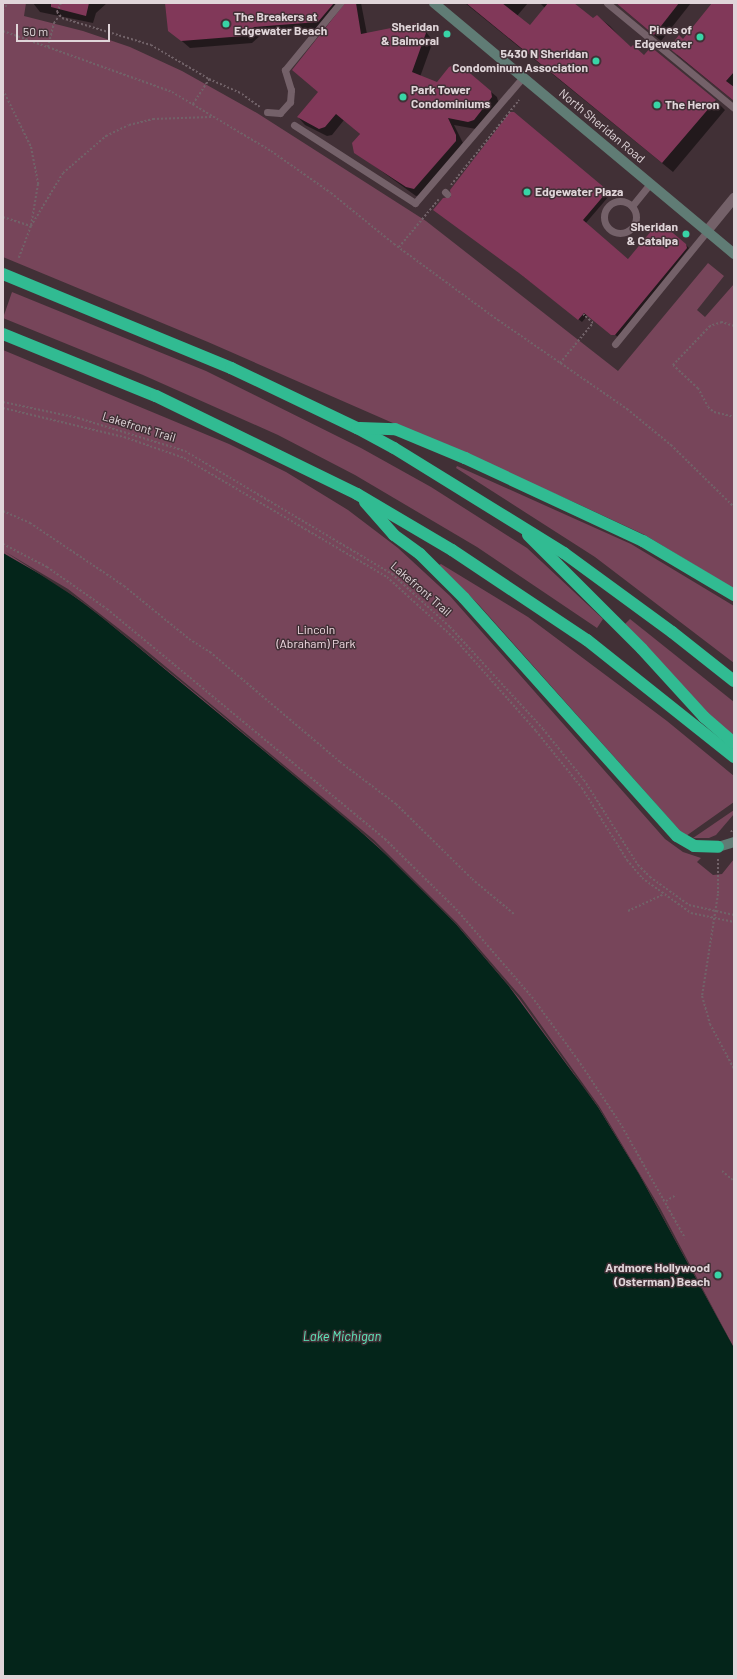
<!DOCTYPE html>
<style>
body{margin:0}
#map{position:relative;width:737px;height:1679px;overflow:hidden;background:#413036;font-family:Barlow,sans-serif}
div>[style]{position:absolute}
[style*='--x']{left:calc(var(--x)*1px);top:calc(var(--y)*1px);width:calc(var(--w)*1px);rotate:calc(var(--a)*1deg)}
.green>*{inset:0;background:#77455a}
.water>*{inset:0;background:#04251a}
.pier>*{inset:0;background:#413036}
.shadow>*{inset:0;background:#0007}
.building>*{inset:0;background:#813859}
.path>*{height:2px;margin-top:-1px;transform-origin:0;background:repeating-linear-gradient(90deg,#716268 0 2px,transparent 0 4px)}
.service>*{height:7px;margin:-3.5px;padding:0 3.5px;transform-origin:3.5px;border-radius:3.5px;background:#746169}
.service>.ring{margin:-3.5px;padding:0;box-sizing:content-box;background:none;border:7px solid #746169;border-radius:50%}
.minor>*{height:10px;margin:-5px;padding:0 5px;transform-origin:5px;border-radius:5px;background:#746169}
.secondary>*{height:10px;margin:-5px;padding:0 5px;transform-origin:5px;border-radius:5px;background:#607c75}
.motorway>*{height:12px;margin:-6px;padding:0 6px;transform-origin:6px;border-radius:6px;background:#31bb92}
.dots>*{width:11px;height:11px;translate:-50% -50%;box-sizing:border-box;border:2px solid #413036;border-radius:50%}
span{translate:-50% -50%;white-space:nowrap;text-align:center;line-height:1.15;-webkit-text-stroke:3px #413036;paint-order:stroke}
.poi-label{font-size:12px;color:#e0d5d9;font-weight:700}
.left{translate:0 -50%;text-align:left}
.right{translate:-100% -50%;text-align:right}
.street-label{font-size:12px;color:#e0d5d9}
.park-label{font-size:12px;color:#f3dce4}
.water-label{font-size:13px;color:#5de8bb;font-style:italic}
.frame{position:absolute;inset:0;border:4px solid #e0d5d9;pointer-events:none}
.scale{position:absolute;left:16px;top:24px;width:94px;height:18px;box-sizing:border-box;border:2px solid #e0d5d9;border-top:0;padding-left:5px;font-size:12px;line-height:14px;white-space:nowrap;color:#e0d5d9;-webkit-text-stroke:3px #413036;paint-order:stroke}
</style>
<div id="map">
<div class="green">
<div style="clip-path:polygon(3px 3px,26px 3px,24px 16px,83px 31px,130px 47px,182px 71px,257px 113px,426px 221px,618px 371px,708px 263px,724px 276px,697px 310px,705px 317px,734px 284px,734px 589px,645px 535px,578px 504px,208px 342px,3px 257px)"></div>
<div style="clip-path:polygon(12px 292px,206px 371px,361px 448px,431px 487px,527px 548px,603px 619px,597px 628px,477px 547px,355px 475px,278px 435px,143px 375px,3px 318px)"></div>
<div style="clip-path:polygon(3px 350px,229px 444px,286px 472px,348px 510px,398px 548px,450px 596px,665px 839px,683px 852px,701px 858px,697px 862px,713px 875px,722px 874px,734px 859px,734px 1348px,639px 1174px,584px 1086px,350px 822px,104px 619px,84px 603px,3px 553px)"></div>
<div style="clip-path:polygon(457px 466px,631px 544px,734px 606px,734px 663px,595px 557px,456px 468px)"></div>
<div style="clip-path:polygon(441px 564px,528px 617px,667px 721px,734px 776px,734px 802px,686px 836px,682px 833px,479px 605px,439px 565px)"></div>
<div style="clip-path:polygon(630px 619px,734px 702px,734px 737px,717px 723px,624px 625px)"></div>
<div style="clip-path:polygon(734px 810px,734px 814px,716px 835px,709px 838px,693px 838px)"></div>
</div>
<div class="water">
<div style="clip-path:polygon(3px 553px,59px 585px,104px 619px,350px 822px,401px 868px,456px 924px,508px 985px,598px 1107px,639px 1174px,734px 1348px,734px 1676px,3px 1676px)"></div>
</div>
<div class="pier">
<div style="clip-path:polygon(4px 551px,68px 589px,136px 642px,374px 840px,457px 923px,521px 997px,599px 1106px,660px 1208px,734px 1348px,639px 1174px,598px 1107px,519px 998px,456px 924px,373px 842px,200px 697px,84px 603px)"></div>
</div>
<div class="shadow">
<div style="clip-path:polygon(33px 3px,107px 3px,96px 13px,93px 23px,40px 12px)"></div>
<div style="clip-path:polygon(166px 3px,361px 3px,367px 34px,418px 24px,426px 32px,433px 41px,420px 77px,437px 83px,458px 64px,497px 97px,499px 105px,476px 129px,454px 125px,463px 143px,426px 194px,416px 196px,355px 152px,360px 134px,344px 120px,332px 135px,327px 136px,305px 125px,298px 117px,319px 92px,327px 29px,262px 34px,252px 43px,190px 48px,169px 30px)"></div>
<div style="clip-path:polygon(465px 3px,528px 3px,517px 16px,530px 26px,545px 8px,540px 3px,573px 3px,593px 20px,597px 16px,610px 26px,631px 49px,715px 100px,725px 110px,673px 172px)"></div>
<div style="clip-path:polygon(616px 3px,691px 3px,661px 41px)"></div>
<div style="clip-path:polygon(710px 3px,734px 3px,734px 101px,677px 55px,683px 40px,712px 5px)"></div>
<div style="clip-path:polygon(605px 190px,609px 196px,585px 224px,629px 260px,686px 245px,689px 248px,618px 337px,588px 315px,582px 322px,523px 276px)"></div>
</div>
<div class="building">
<div style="clip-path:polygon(51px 3px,89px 3px,86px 16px,51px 7px)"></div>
<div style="clip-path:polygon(165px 3px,334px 3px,318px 22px,254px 27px,244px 36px,181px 41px,168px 31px)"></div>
<div style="clip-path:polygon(345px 3px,356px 3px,361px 34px,416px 23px,422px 26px,426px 33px,412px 72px,437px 82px,449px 67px,458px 63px,491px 91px,492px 97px,474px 120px,468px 122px,448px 118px,456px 135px,456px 141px,414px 189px,406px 187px,354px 153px,352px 143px,360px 134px,336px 114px,325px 127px,319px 129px,297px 117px,318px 92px,292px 70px)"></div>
<div style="clip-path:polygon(466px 3px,502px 3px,530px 25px,548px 3px,574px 3px,593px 18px,597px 15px,631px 47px,633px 45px,644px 55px,651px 47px,716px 100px,662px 163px)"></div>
<div style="clip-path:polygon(616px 3px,679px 3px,654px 35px)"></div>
<div style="clip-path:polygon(712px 3px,734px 3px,734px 72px,726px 81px,734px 87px,734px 101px,669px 48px,679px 35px,683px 39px)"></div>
<div style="clip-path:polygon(510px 112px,514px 112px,606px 189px,606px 193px,583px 220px,628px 259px,657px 224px,661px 223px,686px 244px,687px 248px,615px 335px,611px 335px,584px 313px,578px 320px,519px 273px,433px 210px,443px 198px,451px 197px,450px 190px)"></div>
</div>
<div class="path">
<div style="--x:61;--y:3;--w:10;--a:114"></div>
<div style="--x:57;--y:12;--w:8;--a:50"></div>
<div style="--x:62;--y:18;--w:93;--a:16.9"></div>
<div style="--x:151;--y:45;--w:67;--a:30.4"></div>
<div style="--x:209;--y:79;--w:36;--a:24"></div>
<div style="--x:242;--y:94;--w:22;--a:36"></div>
<div style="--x:3;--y:10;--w:9;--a:-54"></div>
<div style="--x:3;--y:31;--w:180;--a:19.8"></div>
<div style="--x:172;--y:92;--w:115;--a:30.8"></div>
<div style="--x:271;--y:151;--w:73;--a:35"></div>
<div style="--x:331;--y:193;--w:81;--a:39"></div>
<div style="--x:394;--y:244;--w:129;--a:36.2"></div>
<div style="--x:498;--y:320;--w:157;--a:34.6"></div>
<div style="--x:627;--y:409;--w:57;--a:39.3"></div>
<div style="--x:671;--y:445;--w:88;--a:44.5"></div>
<div style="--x:48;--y:47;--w:25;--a:-76"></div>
<div style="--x:54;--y:23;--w:9;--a:-54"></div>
<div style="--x:3;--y:90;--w:64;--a:63.8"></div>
<div style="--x:31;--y:147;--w:38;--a:79"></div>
<div style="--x:38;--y:184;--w:43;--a:99.5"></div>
<div style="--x:31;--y:226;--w:34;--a:111"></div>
<div style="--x:193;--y:104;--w:30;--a:-57"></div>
<div style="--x:451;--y:185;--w:109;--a:-51.3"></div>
<div style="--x:3;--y:217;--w:29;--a:18"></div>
<div style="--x:31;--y:226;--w:62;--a:-58.9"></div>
<div style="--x:63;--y:173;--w:57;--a:-40.7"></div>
<div style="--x:106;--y:136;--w:25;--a:-26"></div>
<div style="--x:129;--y:125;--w:25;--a:-14"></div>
<div style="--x:153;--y:119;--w:58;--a:-2"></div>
<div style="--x:399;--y:247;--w:62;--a:-50.2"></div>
<div style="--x:734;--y:326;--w:13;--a:-162"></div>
<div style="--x:722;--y:322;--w:13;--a:162"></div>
<div style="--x:710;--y:326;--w:54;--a:133.5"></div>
<div style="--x:673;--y:365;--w:34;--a:43"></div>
<div style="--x:698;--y:388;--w:21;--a:62"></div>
<div style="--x:708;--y:407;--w:8;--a:40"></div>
<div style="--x:714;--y:412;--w:21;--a:14"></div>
<div style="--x:560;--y:363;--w:52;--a:-50.5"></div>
<div style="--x:593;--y:323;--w:13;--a:-138"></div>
<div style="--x:3;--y:402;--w:77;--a:12"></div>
<div style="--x:78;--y:418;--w:112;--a:17.1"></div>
<div style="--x:185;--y:451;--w:241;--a:30.7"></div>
<div style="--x:392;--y:574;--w:79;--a:42.4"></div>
<div style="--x:450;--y:627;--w:138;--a:47.6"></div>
<div style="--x:543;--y:729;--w:65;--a:51.2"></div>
<div style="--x:584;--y:780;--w:101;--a:57.6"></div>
<div style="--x:638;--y:865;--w:17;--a:45"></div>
<div style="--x:650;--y:877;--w:48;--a:35.7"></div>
<div style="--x:689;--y:905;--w:46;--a:12.5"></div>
<div style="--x:3;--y:408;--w:124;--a:13.5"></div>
<div style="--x:124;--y:437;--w:64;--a:19.3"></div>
<div style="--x:184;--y:458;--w:235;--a:30.4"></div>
<div style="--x:387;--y:577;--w:92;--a:42.4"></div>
<div style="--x:455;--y:639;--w:123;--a:48.6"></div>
<div style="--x:536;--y:731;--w:73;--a:51.1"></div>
<div style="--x:582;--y:788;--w:85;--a:58"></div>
<div style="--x:627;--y:860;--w:23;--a:50"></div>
<div style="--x:642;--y:878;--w:60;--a:35.5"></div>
<div style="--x:691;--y:913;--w:44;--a:11.8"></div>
<div style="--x:3;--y:511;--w:30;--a:24"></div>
<div style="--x:30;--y:523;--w:113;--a:33.8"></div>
<div style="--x:124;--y:586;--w:84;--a:39.2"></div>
<div style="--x:189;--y:639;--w:25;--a:32"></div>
<div style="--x:210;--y:652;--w:170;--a:40.2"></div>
<div style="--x:340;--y:762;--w:70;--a:36.9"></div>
<div style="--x:396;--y:804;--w:107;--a:44.6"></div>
<div style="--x:472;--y:879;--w:55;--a:39.8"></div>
<div style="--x:3;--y:544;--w:50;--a:27.6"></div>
<div style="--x:47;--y:567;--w:73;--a:35"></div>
<div style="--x:107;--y:609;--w:361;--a:39.6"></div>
<div style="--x:385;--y:839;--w:100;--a:44.6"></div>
<div style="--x:456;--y:909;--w:116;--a:49.2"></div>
<div style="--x:532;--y:997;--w:78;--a:53.9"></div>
<div style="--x:578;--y:1060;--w:76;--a:56.3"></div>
<div style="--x:620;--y:1123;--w:132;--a:60.5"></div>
<div style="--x:731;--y:832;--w:5;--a:-53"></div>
<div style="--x:718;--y:859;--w:35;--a:90"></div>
<div style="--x:718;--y:894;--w:103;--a:98.9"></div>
<div style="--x:702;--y:996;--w:29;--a:74"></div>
<div style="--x:710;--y:1024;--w:51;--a:61.9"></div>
<div style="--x:628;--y:911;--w:38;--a:-25"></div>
<div style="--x:722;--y:1171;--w:16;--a:40"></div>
<div style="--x:666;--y:1201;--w:12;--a:-31"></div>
</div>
<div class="service">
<div style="--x:607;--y:3;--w:165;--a:39.6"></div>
<div style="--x:267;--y:112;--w:13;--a:4"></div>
<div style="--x:280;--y:113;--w:15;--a:-48"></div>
<div style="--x:290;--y:102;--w:12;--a:-85"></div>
<div style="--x:291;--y:90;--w:21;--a:-107"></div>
<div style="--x:285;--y:70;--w:87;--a:-50.6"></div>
<div style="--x:294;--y:125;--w:144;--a:32.8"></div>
<div style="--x:415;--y:203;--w:166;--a:-49.4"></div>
<div style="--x:445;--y:192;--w:3;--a:45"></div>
<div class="ring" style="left:604px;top:201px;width:25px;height:25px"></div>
<div style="--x:632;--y:206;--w:28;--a:-51"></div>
<div style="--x:615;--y:344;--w:146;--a:-50.8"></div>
</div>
<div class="minor">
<div style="--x:707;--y:231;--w:43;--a:-50.7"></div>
</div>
<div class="secondary">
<div style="--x:434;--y:3;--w:391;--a:39.9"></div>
<div style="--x:718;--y:847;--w:17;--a:-17"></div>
</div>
<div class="motorway">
<div style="--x:3;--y:274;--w:247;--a:22.4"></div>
<div style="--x:231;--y:368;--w:140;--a:25.5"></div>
<div style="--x:357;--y:428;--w:42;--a:28.4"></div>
<div style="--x:394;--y:448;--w:200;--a:31.7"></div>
<div style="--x:564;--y:553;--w:134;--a:36.2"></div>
<div style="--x:672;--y:632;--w:79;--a:38.3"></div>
<div style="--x:3;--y:334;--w:165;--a:22.1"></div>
<div style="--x:156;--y:396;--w:224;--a:26"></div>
<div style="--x:357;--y:494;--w:110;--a:30.5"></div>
<div style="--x:452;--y:550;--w:162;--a:33.7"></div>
<div style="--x:587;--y:640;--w:188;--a:38.5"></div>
<div style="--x:360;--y:428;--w:35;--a:2"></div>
<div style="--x:395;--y:429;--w:76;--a:22.5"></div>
<div style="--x:465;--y:458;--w:196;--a:25"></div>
<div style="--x:643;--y:541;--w:106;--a:30.7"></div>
<div style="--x:365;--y:502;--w:44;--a:48.7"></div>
<div style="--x:394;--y:535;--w:32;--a:36"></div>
<div style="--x:420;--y:554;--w:62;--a:45"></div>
<div style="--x:464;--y:598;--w:319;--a:48.2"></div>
<div style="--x:677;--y:836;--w:20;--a:30"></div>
<div style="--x:694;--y:846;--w:24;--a:2"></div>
<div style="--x:528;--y:535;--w:161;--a:45"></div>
<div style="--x:642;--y:649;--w:92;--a:47.6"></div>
<div style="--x:704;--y:717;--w:40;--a:41"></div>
</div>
<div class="dots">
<div style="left:226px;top:24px;background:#38d4a6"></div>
<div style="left:447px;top:34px;background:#38d4a6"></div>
<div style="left:700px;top:37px;background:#38d4a6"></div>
<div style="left:596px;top:61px;background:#38d4a6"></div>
<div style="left:403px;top:97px;background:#38d4a6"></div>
<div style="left:657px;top:105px;background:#38d4a6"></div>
<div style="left:527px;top:192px;background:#38d4a6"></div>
<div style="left:686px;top:234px;background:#38d4a6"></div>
<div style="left:718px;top:1275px;background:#38d4a6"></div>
</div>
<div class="poi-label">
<span class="left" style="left:234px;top:24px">The Breakers at<br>Edgewater Beach</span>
<span class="right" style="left:439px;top:34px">Sheridan<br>&amp; Balmoral</span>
<span class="right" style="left:692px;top:37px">Pines of<br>Edgewater</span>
<span class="right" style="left:588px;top:61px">5430 N Sheridan<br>Condominum Association</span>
<span class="left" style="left:411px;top:97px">Park Tower<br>Condominiums</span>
<span class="left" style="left:665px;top:105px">The Heron</span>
<span class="left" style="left:535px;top:192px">Edgewater Plaza</span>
<span class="right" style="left:678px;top:234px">Sheridan<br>&amp; Catalpa</span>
<span class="right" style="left:710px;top:1275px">Ardmore Hollywood<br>(Osterman) Beach</span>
</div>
<div class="street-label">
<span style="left:602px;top:126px;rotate:40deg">North Sheridan Road</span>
<span style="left:139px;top:427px;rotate:17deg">Lakefront Trail</span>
<span style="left:421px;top:589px;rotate:41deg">Lakefront Trail</span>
</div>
<div class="park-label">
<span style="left:316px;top:637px">Lincoln<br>(Abraham) Park</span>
</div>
<div class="water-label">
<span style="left:342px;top:1336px">Lake Michigan</span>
</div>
<div class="frame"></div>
<div class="scale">50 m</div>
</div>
